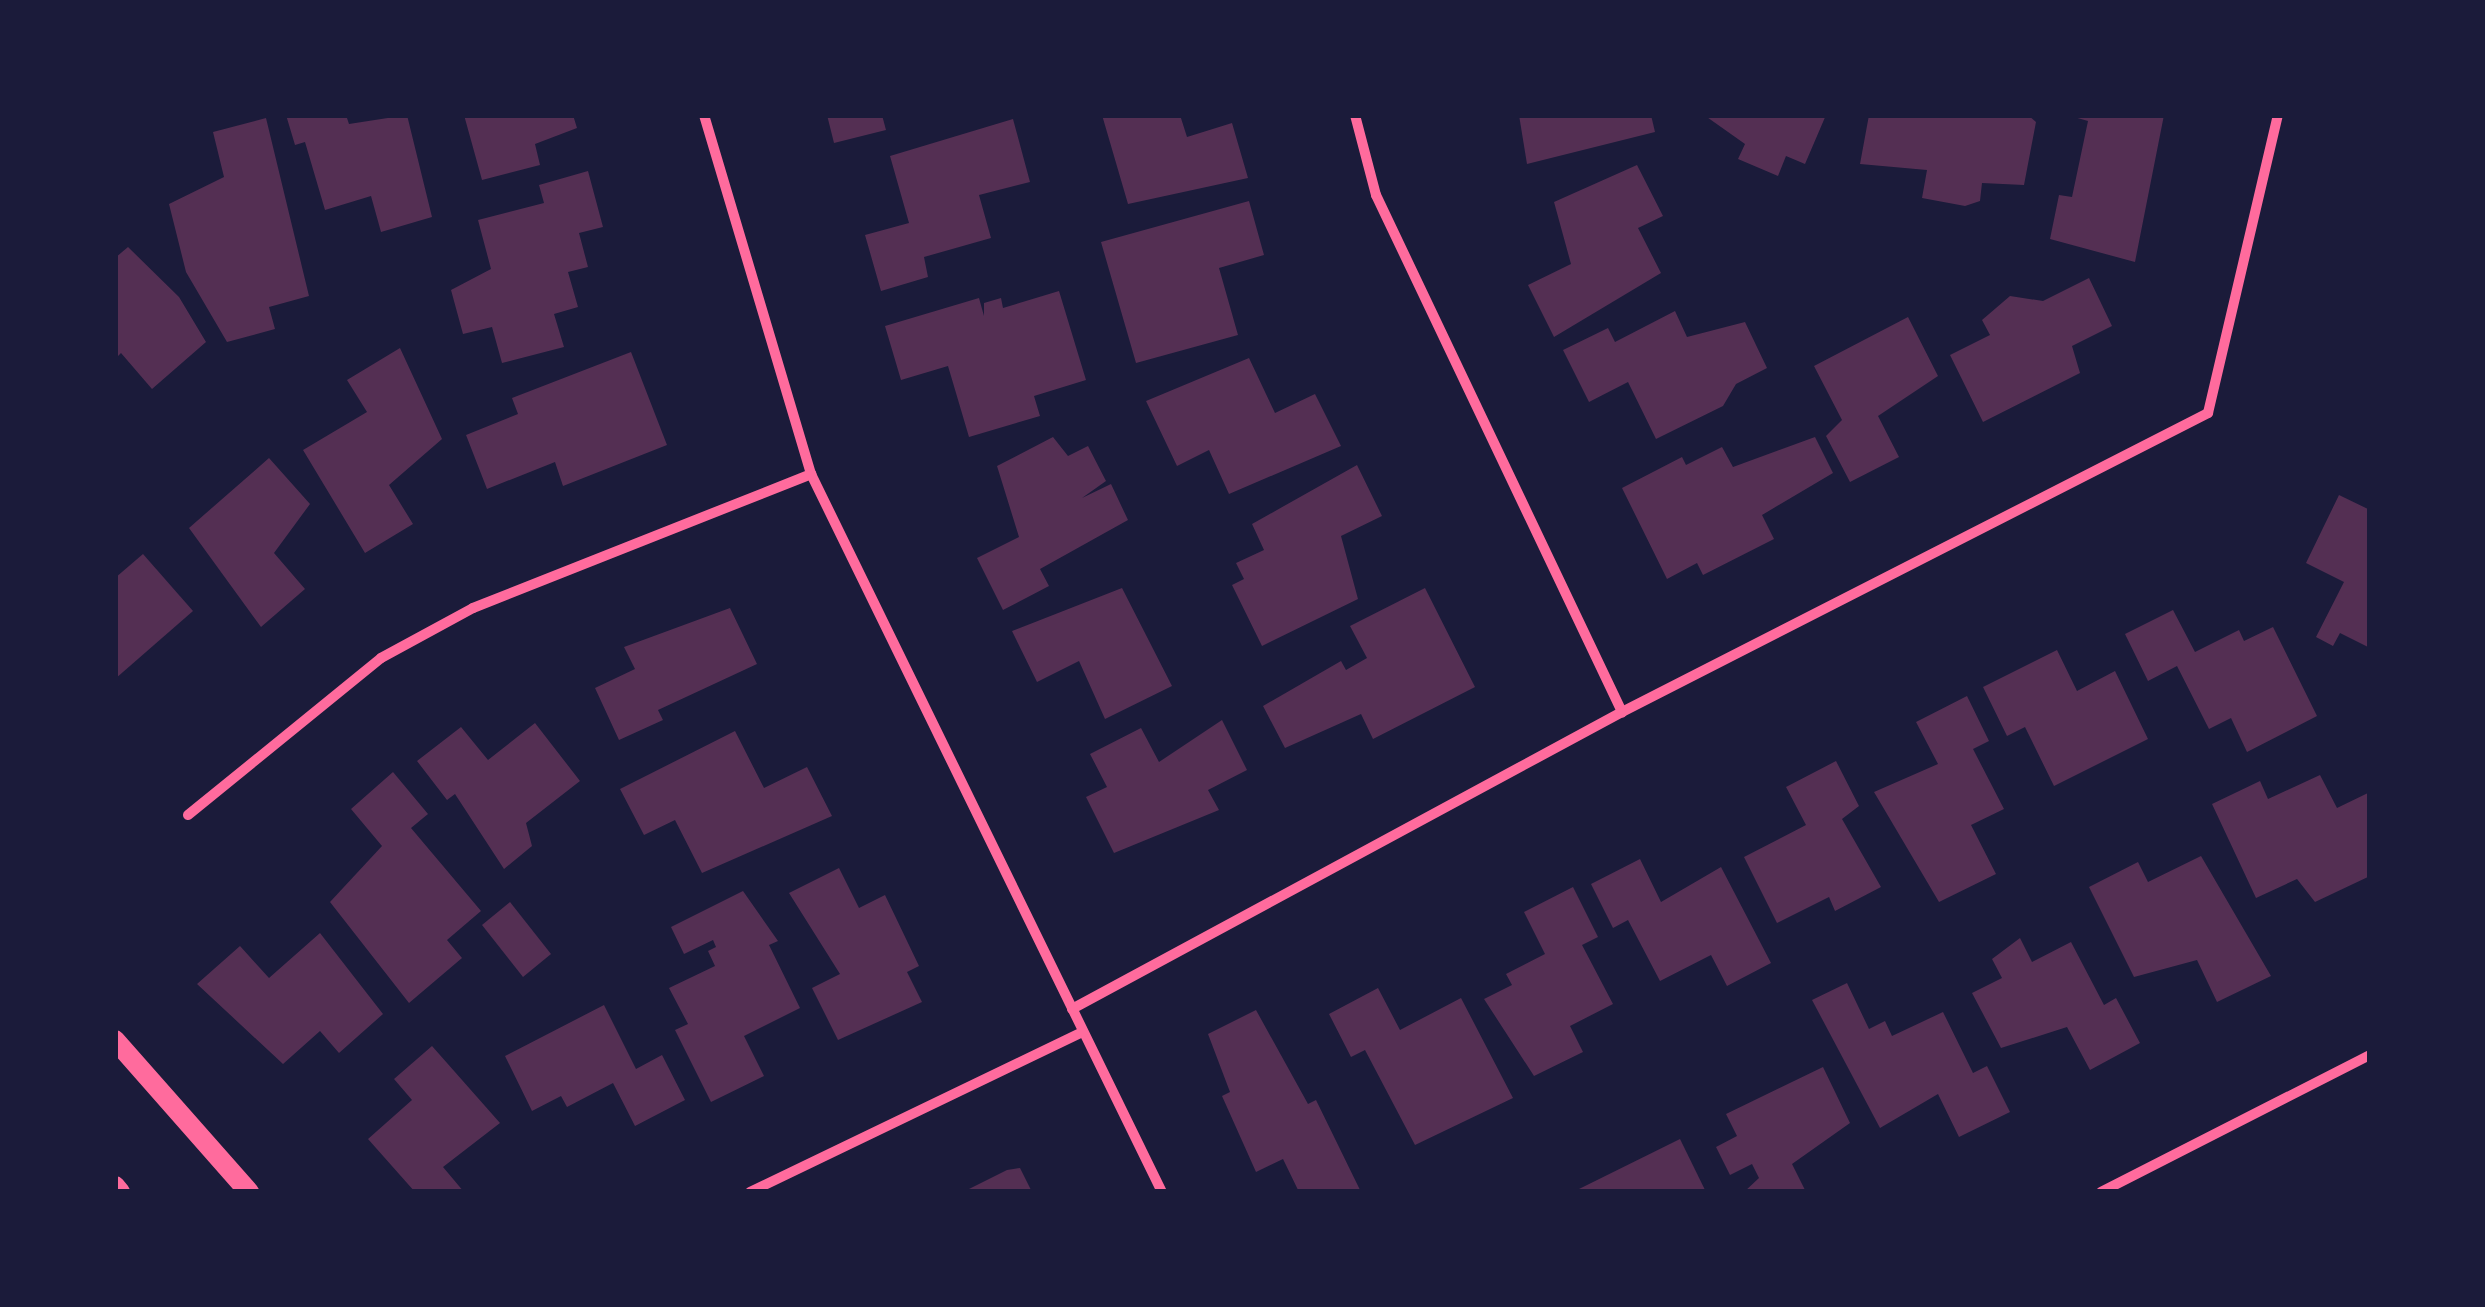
<!DOCTYPE html>
<style>
body{margin:0}
#map{position:relative;width:2485px;height:1307px;overflow:hidden;background:#1b1b3a;font-family:"Noto Sans",sans-serif}
div>[style]{position:absolute}
[style*='--x']{left:calc(var(--x)*1px);top:calc(var(--y)*1px);width:calc(var(--w)*1px);rotate:calc(var(--a)*1deg)}
.building>*{inset:0;background:#542f53}
.minor>*{height:10px;margin:-5px;padding:0 5px;transform-origin:5px;border-radius:5px;background:#ff6b9d}
.secondary>*{height:20px;margin:-10px;padding:0 10px;transform-origin:10px;border-radius:10px;background:#ff6b9d}
span{translate:-50% -50%;white-space:nowrap;text-align:center;line-height:1.15;-webkit-text-stroke:8px #1b1b3a;paint-order:stroke}
.frame{position:absolute;inset:0;border:118px solid #1b1b3a;pointer-events:none}
</style>
<div id="map">
<div class="building">
<div style="clip-path:polygon(286px 115px,346px 115px,349px 124px,407px 115px,432px 217px,381px 232px,371px 196px,325px 210px,305px 142px,295px 145px)"></div>
<div style="clip-path:polygon(464px 115px,573px 115px,577px 128px,535px 144px,540px 165px,482px 180px)"></div>
<div style="clip-path:polygon(827px 115px,882px 115px,886px 130px,834px 143px)"></div>
<div style="clip-path:polygon(1102px 115px,1180px 115px,1187px 137px,1232px 123px,1248px 178px,1128px 204px)"></div>
<div style="clip-path:polygon(1519px 115px,1651px 115px,1655px 132px,1527px 164px)"></div>
<div style="clip-path:polygon(1704px 115px,1826px 115px,1805px 164px,1786px 156px,1778px 176px,1738px 159px,1745px 144px)"></div>
<div style="clip-path:polygon(1869px 115px,2028px 115px,2036px 122px,2024px 185px,1982px 183px,1980px 201px,1965px 206px,1922px 198px,1927px 170px,1860px 164px)"></div>
<div style="clip-path:polygon(2067px 115px,2164px 115px,2135px 262px,2050px 239px,2059px 195px,2072px 197px,2088px 121px)"></div>
<div style="clip-path:polygon(266px 118px,309px 296px,269px 307px,275px 329px,227px 342px,186px 272px,169px 204px,224px 177px,213px 132px)"></div>
<div style="clip-path:polygon(1013px 119px,1030px 182px,979px 195px,991px 238px,924px 257px,928px 277px,881px 291px,865px 235px,909px 223px,890px 156px)"></div>
<div style="clip-path:polygon(1637px 165px,1663px 216px,1638px 228px,1661px 273px,1554px 337px,1528px 285px,1571px 264px,1554px 202px)"></div>
<div style="clip-path:polygon(588px 171px,603px 227px,579px 233px,588px 267px,568px 272px,578px 307px,554px 314px,564px 347px,502px 363px,492px 327px,463px 334px,451px 290px,491px 269px,478px 220px,544px 203px,539px 185px)"></div>
<div style="clip-path:polygon(1249px 201px,1264px 255px,1219px 268px,1238px 335px,1136px 363px,1101px 242px)"></div>
<div style="clip-path:polygon(128px 247px,179px 297px,206px 342px,152px 389px,121px 353px,115px 359px,115px 258px)"></div>
<div style="clip-path:polygon(2089px 278px,2112px 326px,2072px 346px,2080px 373px,1983px 422px,1950px 355px,1990px 335px,1982px 320px,2010px 296px,2043px 301px)"></div>
<div style="clip-path:polygon(1059px 291px,1086px 380px,1034px 396px,1040px 416px,969px 437px,948px 366px,901px 380px,885px 326px,979px 298px,984px 316px,984px 303px,1001px 298px,1003px 308px)"></div>
<div style="clip-path:polygon(1675px 311px,1687px 337px,1745px 322px,1767px 368px,1736px 384px,1723px 406px,1656px 439px,1628px 382px,1589px 402px,1563px 350px,1608px 328px,1615px 342px)"></div>
<div style="clip-path:polygon(1908px 317px,1938px 376px,1878px 416px,1899px 457px,1850px 482px,1826px 436px,1842px 420px,1814px 366px)"></div>
<div style="clip-path:polygon(400px 348px,442px 439px,389px 485px,413px 524px,365px 553px,303px 450px,367px 412px,347px 380px)"></div>
<div style="clip-path:polygon(631px 352px,667px 445px,563px 486px,555px 462px,487px 489px,466px 435px,518px 414px,512px 398px)"></div>
<div style="clip-path:polygon(1249px 358px,1275px 413px,1315px 394px,1341px 446px,1229px 494px,1209px 450px,1177px 466px,1146px 401px)"></div>
<div style="clip-path:polygon(1053px 437px,1068px 456px,1088px 446px,1106px 481px,1082px 498px,1111px 484px,1128px 520px,1040px 569px,1049px 586px,1003px 610px,977px 558px,1019px 537px,997px 466px)"></div>
<div style="clip-path:polygon(1815px 437px,1833px 473px,1762px 515px,1774px 539px,1703px 575px,1697px 563px,1667px 579px,1622px 488px,1682px 457px,1686px 465px,1722px 447px,1733px 467px)"></div>
<div style="clip-path:polygon(269px 458px,310px 504px,274px 553px,305px 589px,261px 627px,189px 528px)"></div>
<div style="clip-path:polygon(1357px 465px,1382px 516px,1341px 536px,1358px 599px,1262px 646px,1232px 585px,1244px 579px,1236px 563px,1264px 550px,1252px 524px)"></div>
<div style="clip-path:polygon(2339px 495px,2370px 510px,2370px 648px,2340px 633px,2333px 646px,2316px 637px,2344px 582px,2306px 563px)"></div>
<div style="clip-path:polygon(143px 554px,193px 611px,115px 679px,115px 578px)"></div>
<div style="clip-path:polygon(1122px 588px,1172px 686px,1105px 719px,1079px 661px,1037px 682px,1012px 631px)"></div>
<div style="clip-path:polygon(1425px 588px,1475px 687px,1373px 739px,1361px 714px,1285px 748px,1263px 706px,1341px 661px,1346px 670px,1367px 658px,1350px 626px)"></div>
<div style="clip-path:polygon(730px 608px,757px 664px,658px 710px,663px 720px,619px 740px,595px 688px,635px 669px,624px 647px)"></div>
<div style="clip-path:polygon(2173px 610px,2195px 652px,2239px 630px,2244px 641px,2273px 627px,2317px 716px,2247px 752px,2231px 718px,2209px 729px,2177px 666px,2148px 681px,2125px 634px)"></div>
<div style="clip-path:polygon(2057px 650px,2077px 691px,2115px 671px,2148px 739px,2054px 786px,2025px 727px,2007px 736px,1983px 687px)"></div>
<div style="clip-path:polygon(1967px 696px,1989px 741px,1973px 749px,2004px 809px,1971px 825px,1996px 874px,1939px 902px,1874px 792px,1938px 764px,1916px 722px)"></div>
<div style="clip-path:polygon(1222px 720px,1247px 770px,1208px 790px,1219px 810px,1114px 853px,1086px 797px,1107px 787px,1090px 754px,1141px 728px,1159px 762px)"></div>
<div style="clip-path:polygon(535px 723px,580px 781px,526px 823px,532px 846px,504px 869px,455px 794px,447px 800px,417px 761px,461px 727px,488px 760px)"></div>
<div style="clip-path:polygon(735px 731px,764px 788px,807px 767px,832px 816px,702px 873px,675px 820px,644px 835px,620px 789px)"></div>
<div style="clip-path:polygon(1836px 761px,1859px 806px,1842px 819px,1881px 887px,1835px 911px,1829px 897px,1777px 923px,1744px 857px,1806px 825px,1786px 787px)"></div>
<div style="clip-path:polygon(393px 772px,428px 814px,411px 828px,481px 911px,447px 940px,462px 958px,409px 1003px,330px 902px,382px 846px,351px 809px)"></div>
<div style="clip-path:polygon(2320px 775px,2337px 808px,2370px 792px,2370px 876px,2315px 902px,2297px 879px,2256px 898px,2212px 804px,2260px 781px,2268px 799px)"></div>
<div style="clip-path:polygon(2201px 856px,2271px 976px,2217px 1002px,2197px 960px,2134px 977px,2089px 887px,2138px 862px,2148px 882px)"></div>
<div style="clip-path:polygon(1640px 859px,1661px 902px,1721px 867px,1771px 963px,1727px 986px,1711px 955px,1660px 981px,1628px 920px,1613px 928px,1591px 884px)"></div>
<div style="clip-path:polygon(839px 868px,859px 908px,885px 895px,919px 966px,907px 972px,922px 1002px,838px 1040px,812px 988px,840px 974px,789px 893px)"></div>
<div style="clip-path:polygon(1573px 887px,1598px 937px,1582px 945px,1613px 1004px,1570px 1026px,1583px 1052px,1534px 1076px,1484px 999px,1512px 985px,1506px 974px,1545px 954px,1524px 912px)"></div>
<div style="clip-path:polygon(743px 891px,778px 941px,769px 945px,800px 1008px,744px 1036px,764px 1076px,711px 1102px,675px 1030px,688px 1024px,669px 988px,715px 966px,708px 951px,716px 947px,713px 940px,684px 954px,671px 927px)"></div>
<div style="clip-path:polygon(510px 902px,551px 954px,523px 977px,482px 925px)"></div>
<div style="clip-path:polygon(320px 933px,383px 1014px,339px 1053px,320px 1031px,283px 1064px,197px 984px,240px 946px,269px 978px)"></div>
<div style="clip-path:polygon(2020px 938px,2032px 962px,2071px 942px,2104px 1005px,2116px 998px,2140px 1043px,2090px 1070px,2067px 1027px,2001px 1048px,1972px 993px,2002px 978px,1992px 959px)"></div>
<div style="clip-path:polygon(1847px 983px,1869px 1029px,1885px 1021px,1892px 1036px,1943px 1012px,1973px 1073px,1987px 1066px,2010px 1112px,1959px 1137px,1938px 1094px,1880px 1128px,1812px 1000px)"></div>
<div style="clip-path:polygon(1378px 988px,1400px 1030px,1461px 998px,1513px 1098px,1415px 1145px,1365px 1050px,1351px 1057px,1329px 1014px)"></div>
<div style="clip-path:polygon(604px 1005px,636px 1069px,662px 1055px,685px 1100px,635px 1126px,613px 1083px,567px 1107px,561px 1096px,532px 1111px,505px 1056px)"></div>
<div style="clip-path:polygon(1256px 1010px,1308px 1104px,1316px 1100px,1361px 1192px,1299px 1192px,1283px 1159px,1256px 1172px,1222px 1096px,1230px 1092px,1208px 1034px)"></div>
<div style="clip-path:polygon(432px 1046px,500px 1123px,443px 1167px,464px 1192px,415px 1192px,368px 1139px,412px 1100px,394px 1079px)"></div>
<div style="clip-path:polygon(1823px 1067px,1850px 1123px,1792px 1164px,1806px 1192px,1744px 1192px,1759px 1178px,1752px 1164px,1730px 1175px,1716px 1147px,1737px 1136px,1726px 1114px)"></div>
<div style="clip-path:polygon(1680px 1139px,1706px 1192px,1580px 1192px,1579px 1189px)"></div>
<div style="clip-path:polygon(1020px 1168px,1032px 1192px,963px 1192px,1007px 1170px)"></div>
</div>
<div class="minor">
<div style="--x:704;--y:115;--w:375;--a:73.4"></div>
<div style="--x:811;--y:474;--w:799;--a:63.95"></div>
<div style="--x:1355;--y:115;--w:83;--a:75.3"></div>
<div style="--x:1376;--y:195;--w:573;--a:64.55"></div>
<div style="--x:188;--y:815;--w:249;--a:-39.1"></div>
<div style="--x:381;--y:658;--w:105;--a:-28.5"></div>
<div style="--x:473;--y:608;--w:364;--a:-21.6"></div>
<div style="--x:1072;--y:1009;--w:625;--a:-28.37"></div>
<div style="--x:1622;--y:712;--w:658;--a:-27.03"></div>
<div style="--x:2208;--y:413;--w:306;--a:-76.8"></div>
<div style="--x:750;--y:1192;--w:369;--a:-25.7"></div>
<div style="--x:2101;--y:1192;--w:302;--a:-27"></div>
</div>
<div class="secondary">
<div style="--x:115;--y:1040;--w:203;--a:48.6"></div>
<div style="--x:115;--y:1186;--w:8;--a:50"></div>
</div>
<div class="frame"></div>
</div>
